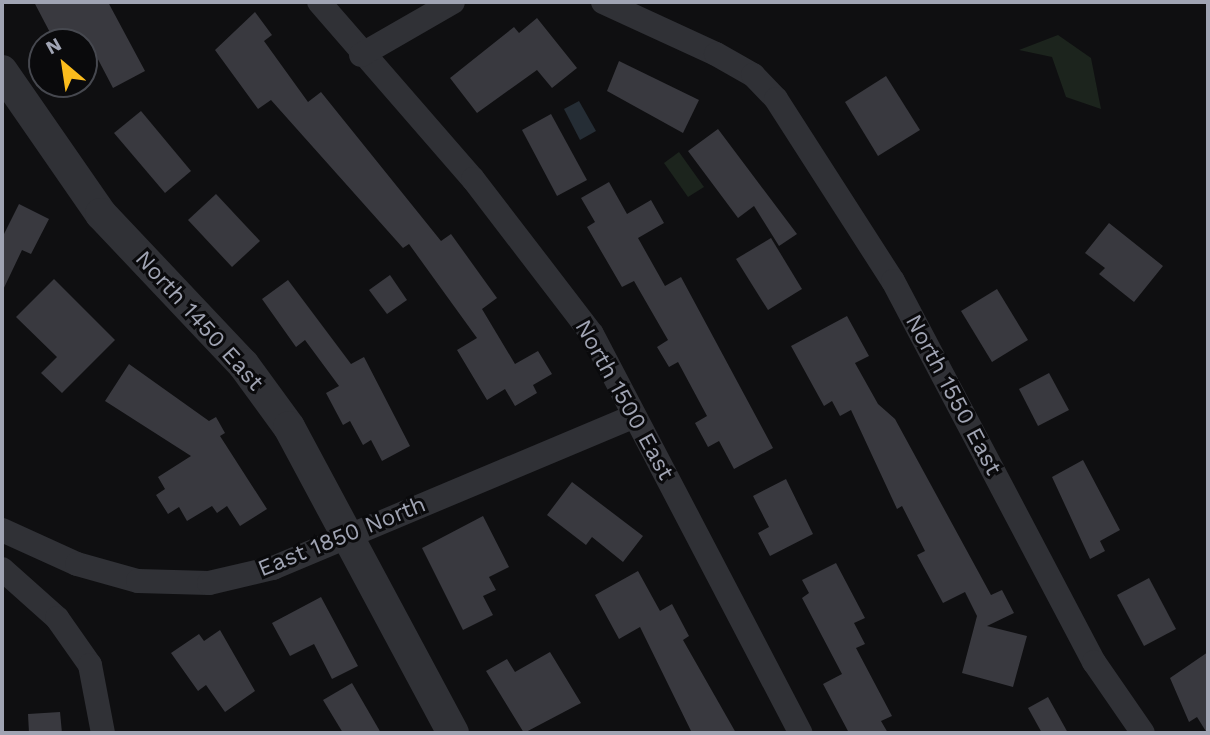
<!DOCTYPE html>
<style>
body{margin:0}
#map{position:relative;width:1210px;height:735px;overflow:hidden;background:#0f0f11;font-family:"Work Sans",sans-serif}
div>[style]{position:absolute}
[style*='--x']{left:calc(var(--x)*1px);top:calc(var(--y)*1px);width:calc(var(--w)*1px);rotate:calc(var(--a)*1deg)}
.green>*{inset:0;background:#1c241d}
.water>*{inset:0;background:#252d35}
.building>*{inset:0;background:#39393f}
.minor>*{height:24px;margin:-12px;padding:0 12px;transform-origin:12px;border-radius:12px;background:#303136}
.tertiary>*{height:32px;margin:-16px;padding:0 16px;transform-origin:16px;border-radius:16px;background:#303136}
span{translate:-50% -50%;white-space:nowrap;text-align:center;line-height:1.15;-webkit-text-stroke:6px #0a0a0c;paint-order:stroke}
.street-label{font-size:23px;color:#a0a4b3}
.frame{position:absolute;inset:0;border:4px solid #a0a4b3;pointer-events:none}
.north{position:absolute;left:28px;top:28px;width:70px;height:70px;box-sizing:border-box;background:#0a0a0c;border:2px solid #46484f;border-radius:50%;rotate:331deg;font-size:19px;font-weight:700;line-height:28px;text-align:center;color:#a0a4b3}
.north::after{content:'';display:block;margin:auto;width:24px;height:32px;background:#fbbc1d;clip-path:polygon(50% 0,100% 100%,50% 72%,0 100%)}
</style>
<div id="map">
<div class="green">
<div style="clip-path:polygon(1058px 35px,1091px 58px,1101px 109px,1066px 97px,1052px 57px,1019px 50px)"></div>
<div style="clip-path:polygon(679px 152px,704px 187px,688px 197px,664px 163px)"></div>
</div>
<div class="water">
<div style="clip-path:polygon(579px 101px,596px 131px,580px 140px,564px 109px)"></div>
</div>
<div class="building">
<div style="clip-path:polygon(34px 2px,108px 2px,145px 71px,113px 88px,90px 44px,55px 42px)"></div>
<div style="clip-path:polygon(255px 12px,272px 35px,264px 41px,308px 102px,321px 92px,441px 241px,451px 234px,497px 298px,482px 309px,515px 364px,538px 351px,552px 374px,533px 385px,537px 393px,515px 406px,505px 389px,487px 400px,457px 350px,477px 338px,409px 244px,403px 248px,271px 100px,258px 109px,215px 50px)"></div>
<div style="clip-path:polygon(537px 18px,577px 68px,552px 88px,537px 70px,477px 113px,450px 78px,514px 27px,519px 33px)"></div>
<div style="clip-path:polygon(619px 61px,699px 100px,683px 133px,607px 91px)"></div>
<div style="clip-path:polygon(886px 76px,920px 130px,878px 156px,845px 102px)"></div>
<div style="clip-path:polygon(141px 111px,191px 171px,165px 193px,114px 133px)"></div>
<div style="clip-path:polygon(551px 114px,587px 180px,557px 196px,522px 130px)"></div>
<div style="clip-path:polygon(718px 129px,797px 234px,779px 246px,754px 206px,738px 218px,688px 151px)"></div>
<div style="clip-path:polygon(609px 182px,627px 214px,651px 200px,664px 223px,638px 238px,665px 286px,681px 277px,773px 448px,734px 469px,719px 441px,708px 447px,695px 423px,707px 416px,678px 362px,669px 367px,657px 347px,668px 340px,634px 281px,622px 287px,587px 227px,595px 222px,581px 198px)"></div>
<div style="clip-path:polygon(216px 194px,260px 241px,232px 267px,188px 220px)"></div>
<div style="clip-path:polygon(19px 204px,49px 219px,31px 254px,22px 250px,2px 292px,2px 238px)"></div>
<div style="clip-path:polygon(1109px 223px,1163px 266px,1134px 302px,1099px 274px,1105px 268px,1085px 253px)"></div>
<div style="clip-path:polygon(771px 238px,802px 289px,768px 310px,736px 259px)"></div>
<div style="clip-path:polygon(390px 275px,407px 300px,387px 314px,369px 290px)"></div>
<div style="clip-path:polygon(54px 279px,115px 340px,62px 393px,41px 373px,57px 357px,16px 317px)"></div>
<div style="clip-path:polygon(288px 280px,351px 364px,364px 357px,410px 446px,382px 461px,371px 440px,363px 445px,350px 421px,343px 425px,326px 393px,339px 386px,305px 340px,296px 347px,262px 299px)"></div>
<div style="clip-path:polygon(997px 289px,1028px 340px,992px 362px,961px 311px)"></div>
<div style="clip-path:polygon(847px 316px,869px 356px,855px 363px,878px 404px,895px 419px,991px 595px,1002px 590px,1014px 613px,987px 626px,1027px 636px,1013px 687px,962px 673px,977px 616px,965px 592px,943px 603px,917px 555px,925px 551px,902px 506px,897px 509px,851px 410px,840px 416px,832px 401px,824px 406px,791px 346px)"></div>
<div style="clip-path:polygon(129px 364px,209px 421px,216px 417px,225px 433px,220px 436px,267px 509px,240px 526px,227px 506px,217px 513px,212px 506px,187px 521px,179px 507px,168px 514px,156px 495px,165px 489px,158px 477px,191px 456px,105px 401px)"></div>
<div style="clip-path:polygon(1049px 373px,1069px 410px,1038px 426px,1019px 389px)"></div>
<div style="clip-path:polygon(1083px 460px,1120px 530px,1100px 541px,1105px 551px,1090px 559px,1052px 477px)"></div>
<div style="clip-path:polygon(786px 479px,813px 534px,770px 556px,758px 533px,769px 527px,753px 496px)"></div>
<div style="clip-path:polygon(572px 482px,643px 536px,623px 562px,592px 537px,586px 545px,547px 515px)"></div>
<div style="clip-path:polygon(483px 516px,509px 567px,489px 577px,496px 590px,483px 596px,493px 615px,463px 630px,422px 548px)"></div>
<div style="clip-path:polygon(836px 563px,865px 618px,854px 623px,865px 644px,856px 648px,892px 716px,881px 721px,888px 733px,849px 733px,823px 684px,842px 674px,802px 598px,809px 593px,802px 580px)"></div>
<div style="clip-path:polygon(638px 571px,660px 611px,672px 604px,689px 636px,683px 640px,736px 733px,692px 733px,640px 627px,619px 639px,595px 595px)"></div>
<div style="clip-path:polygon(1149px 578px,1176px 629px,1144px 646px,1117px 595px)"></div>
<div style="clip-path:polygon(321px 597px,358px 666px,332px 679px,314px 644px,290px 656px,272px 623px)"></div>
<div style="clip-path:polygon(220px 630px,255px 691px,225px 712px,206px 685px,198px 691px,171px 653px,199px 634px,204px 641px)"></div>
<div style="clip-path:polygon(550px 652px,581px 703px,524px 733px,486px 671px,507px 659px,515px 672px)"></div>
<div style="clip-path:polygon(1208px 652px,1208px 733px,1207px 733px,1197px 717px,1189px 722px,1170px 678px)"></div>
<div style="clip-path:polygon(352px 683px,381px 733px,343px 733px,323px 700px)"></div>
<div style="clip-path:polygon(1048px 697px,1068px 733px,1042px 733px,1028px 708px)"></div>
<div style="clip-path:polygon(60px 712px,62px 733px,29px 733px,28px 714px)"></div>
</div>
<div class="minor">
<div style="--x:319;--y:2;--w:235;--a:49"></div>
<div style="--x:473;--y:179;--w:195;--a:52.5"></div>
<div style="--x:592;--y:334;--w:450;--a:62.4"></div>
<div style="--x:603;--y:2;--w:124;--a:24.7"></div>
<div style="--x:716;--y:54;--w:43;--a:29.6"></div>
<div style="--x:753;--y:75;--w:33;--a:46"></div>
<div style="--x:776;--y:99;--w:216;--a:57.3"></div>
<div style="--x:893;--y:281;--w:431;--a:62.2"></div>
<div style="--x:1094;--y:662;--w:86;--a:55.4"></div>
<div style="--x:361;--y:55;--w:106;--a:-29.9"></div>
<div style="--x:2;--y:530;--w:82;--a:24.4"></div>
<div style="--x:77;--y:564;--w:63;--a:15.6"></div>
<div style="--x:138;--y:581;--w:71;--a:1.6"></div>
<div style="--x:209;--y:583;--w:66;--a:-13.2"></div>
<div style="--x:273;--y:568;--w:392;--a:-22.8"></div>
<div style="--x:2;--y:569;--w:74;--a:41.7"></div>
<div style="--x:57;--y:618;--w:57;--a:54.9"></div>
<div style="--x:90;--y:665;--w:69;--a:79.2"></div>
</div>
<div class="tertiary">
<div style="--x:2;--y:71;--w:174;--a:55.3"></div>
<div style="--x:101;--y:214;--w:207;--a:46.6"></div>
<div style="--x:243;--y:364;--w:78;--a:53.9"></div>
<div style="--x:289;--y:427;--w:347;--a:61.8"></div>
</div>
<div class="street-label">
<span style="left:199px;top:321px;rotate:48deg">North 1450 East</span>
<span style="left:953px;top:395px;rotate:62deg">North 1550 East</span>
<span style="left:624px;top:400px;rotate:61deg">North 1500 East</span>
<span style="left:342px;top:537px;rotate:-22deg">East 1850 North</span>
</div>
<div class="frame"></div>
<div class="north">N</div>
</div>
